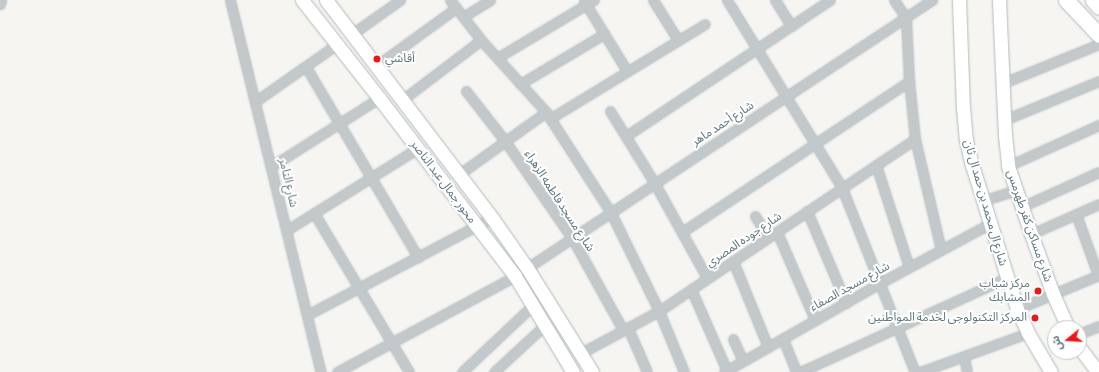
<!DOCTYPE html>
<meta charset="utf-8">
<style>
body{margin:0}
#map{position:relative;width:1099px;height:372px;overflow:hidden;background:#f6f5f2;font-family:"Asap Condensed","Noto Sans Arabic",sans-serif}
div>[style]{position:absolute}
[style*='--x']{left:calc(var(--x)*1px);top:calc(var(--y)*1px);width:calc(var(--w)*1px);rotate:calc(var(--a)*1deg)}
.roads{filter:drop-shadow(0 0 1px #b2bbbe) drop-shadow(0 0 1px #b2bbbe)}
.street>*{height:9px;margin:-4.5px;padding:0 4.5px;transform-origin:4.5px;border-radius:4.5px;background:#c3c9cb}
.secondary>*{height:13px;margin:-6.5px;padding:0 6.5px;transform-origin:6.5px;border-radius:6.5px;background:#fff}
.primary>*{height:15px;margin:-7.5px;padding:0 7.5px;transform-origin:7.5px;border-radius:7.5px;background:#fff}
.dots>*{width:11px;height:11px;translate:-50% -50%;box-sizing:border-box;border:2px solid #fff;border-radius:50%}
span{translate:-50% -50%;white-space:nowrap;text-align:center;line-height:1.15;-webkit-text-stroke:4px #fff;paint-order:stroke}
.poi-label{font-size:12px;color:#5e7980}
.left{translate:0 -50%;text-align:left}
.right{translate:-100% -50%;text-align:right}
.street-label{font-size:12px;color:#5e7980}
.north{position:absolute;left:1047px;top:320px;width:40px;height:40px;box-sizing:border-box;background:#fff;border:1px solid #bfc9cc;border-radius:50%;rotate:252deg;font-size:11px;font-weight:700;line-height:16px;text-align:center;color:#5e7980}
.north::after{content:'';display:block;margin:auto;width:14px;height:18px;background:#f31516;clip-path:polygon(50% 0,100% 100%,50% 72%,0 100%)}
</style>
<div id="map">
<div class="roads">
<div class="street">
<div style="--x:230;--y:0;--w:383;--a:76.3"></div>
<div style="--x:450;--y:0;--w:51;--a:52.2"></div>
<div style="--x:481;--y:40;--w:97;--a:47.9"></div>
<div style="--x:546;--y:112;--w:120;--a:57.2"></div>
<div style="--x:611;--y:213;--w:109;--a:63.9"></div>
<div style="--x:659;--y:311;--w:66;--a:67.7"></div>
<div style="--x:653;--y:0;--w:47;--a:58"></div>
<div style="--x:727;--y:0;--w:220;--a:58.5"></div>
<div style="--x:842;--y:188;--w:198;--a:68.4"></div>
<div style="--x:775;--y:0;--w:31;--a:58"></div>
<div style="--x:894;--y:0;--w:22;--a:56"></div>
<div style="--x:906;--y:18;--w:63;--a:87.3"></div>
<div style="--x:909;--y:81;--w:58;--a:84.1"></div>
<div style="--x:915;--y:139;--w:114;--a:76.8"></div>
<div style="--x:584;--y:1;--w:82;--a:58.4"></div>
<div style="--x:0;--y:4;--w:4;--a:-76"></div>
<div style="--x:463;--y:17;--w:32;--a:-32"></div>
<div style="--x:352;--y:34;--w:59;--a:-35.3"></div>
<div style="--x:497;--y:58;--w:113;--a:-30.9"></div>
<div style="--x:376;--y:66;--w:99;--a:-35.9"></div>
<div style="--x:306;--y:67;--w:221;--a:59.5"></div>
<div style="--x:1003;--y:83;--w:104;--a:-22.1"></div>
<div style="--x:520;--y:84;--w:98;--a:-30.8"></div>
<div style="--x:466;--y:91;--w:63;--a:52"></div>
<div style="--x:505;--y:141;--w:118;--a:55.4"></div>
<div style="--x:572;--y:238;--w:105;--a:61"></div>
<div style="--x:402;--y:100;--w:99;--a:-37.2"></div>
<div style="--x:256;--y:101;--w:99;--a:-35.1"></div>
<div style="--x:610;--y:111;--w:86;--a:58.3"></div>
<div style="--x:655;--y:184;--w:107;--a:61"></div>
<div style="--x:551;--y:118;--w:180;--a:-31.4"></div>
<div style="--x:1004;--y:120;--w:103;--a:-22.3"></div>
<div style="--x:626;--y:136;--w:245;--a:-33.7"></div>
<div style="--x:876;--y:165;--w:107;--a:72.1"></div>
<div style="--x:272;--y:166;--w:127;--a:-32.4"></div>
<div style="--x:1008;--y:166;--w:100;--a:-24.3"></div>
<div style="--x:458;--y:175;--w:108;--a:-35.6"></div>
<div style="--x:982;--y:201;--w:35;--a:-18"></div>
<div style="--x:1021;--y:207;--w:85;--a:-24.2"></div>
<div style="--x:807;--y:211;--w:100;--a:67"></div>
<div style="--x:314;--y:213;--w:185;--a:59.1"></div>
<div style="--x:1076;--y:214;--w:65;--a:70.2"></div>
<div style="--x:755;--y:216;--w:25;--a:58"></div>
<div style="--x:287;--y:230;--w:155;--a:-32"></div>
<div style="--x:682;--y:232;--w:273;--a:-33.6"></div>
<div style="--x:777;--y:232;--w:96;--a:66.6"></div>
<div style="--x:1031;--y:234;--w:74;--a:-23.8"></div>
<div style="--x:733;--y:261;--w:93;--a:67.9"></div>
<div style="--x:527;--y:268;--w:486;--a:-33.5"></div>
<div style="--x:691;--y:289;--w:90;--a:66.3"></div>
<div style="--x:1017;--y:309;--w:89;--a:-22.5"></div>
<div style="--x:307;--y:315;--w:209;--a:-27.7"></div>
<div style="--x:628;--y:328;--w:48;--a:66.6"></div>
<div style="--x:1079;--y:334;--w:22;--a:-22"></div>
<div style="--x:733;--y:339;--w:24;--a:66"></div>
<div style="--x:783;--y:339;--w:35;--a:68"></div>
<div style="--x:581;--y:353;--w:89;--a:-28.3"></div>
<div style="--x:659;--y:311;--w:308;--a:-33.9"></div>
<div style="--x:964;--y:357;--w:15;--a:79"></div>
<div style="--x:337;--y:372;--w:202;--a:-28.3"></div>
<div style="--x:462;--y:372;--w:98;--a:-43.3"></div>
<div style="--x:494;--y:372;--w:69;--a:-42.7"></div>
<div style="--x:724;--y:372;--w:180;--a:-29.7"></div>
<div style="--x:880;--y:283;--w:124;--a:-28.4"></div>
<div style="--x:800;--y:372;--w:226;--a:-24.5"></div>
<div style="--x:920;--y:372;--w:115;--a:-19.9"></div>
</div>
<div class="secondary">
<div style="--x:302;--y:0;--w:125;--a:51.8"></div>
<div style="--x:379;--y:98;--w:224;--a:52.6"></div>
<div style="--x:515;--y:276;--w:112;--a:58.9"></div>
<div style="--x:326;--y:0;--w:274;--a:52.7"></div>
<div style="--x:492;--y:218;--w:61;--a:55"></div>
<div style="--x:527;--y:268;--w:123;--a:58"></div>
<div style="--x:959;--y:0;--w:107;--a:87.9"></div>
<div style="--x:963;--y:107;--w:33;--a:85"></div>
<div style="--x:966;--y:140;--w:26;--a:77"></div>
<div style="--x:972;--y:165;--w:151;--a:72.6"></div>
<div style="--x:1017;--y:309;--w:26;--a:65"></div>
<div style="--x:1028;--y:333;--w:45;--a:59.5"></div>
<div style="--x:999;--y:0;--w:135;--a:87.5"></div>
<div style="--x:1005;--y:135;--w:31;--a:84"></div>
<div style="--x:1008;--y:166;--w:72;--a:71.3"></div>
<div style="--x:1031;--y:234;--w:64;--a:69.9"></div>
<div style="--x:1053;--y:294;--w:37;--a:66"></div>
<div style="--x:1079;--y:347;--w:31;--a:53"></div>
</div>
<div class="primary">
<div style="--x:1066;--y:0;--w:48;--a:46.7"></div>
<div style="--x:1093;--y:0;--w:9;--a:49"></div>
</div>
</div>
<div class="dots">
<div style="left:377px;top:59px;background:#f31516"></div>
<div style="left:1038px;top:291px;background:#f31516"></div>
<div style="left:1035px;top:318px;background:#f31516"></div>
</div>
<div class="poi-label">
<span class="left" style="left:385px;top:59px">أقاشي</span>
<span class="right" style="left:1030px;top:291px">مركز شباب<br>المشابك</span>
<span class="right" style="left:1027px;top:318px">المركز التكنولوجى لخدمة المواطنين</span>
</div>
<div class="street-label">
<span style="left:723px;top:124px;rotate:-33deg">شارع أحمد ماهر</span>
<span style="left:443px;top:182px;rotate:53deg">محور جمال عبد الناصر</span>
<span style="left:288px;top:183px;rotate:77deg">شارع التامر</span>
<span style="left:559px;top:201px;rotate:57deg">شارع مسجد فاطمه الزهراء</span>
<span style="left:985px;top:203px;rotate:74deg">شارع ال محمد بن حمد ال ثان</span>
<span style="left:1029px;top:226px;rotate:71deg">شارع مساكن كفر طهرمس</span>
<span style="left:744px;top:240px;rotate:-34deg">شارع جوده المصري</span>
<span style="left:850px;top:287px;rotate:-29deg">شارع مسجد الصفاء</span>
</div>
<div class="north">ش</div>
</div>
